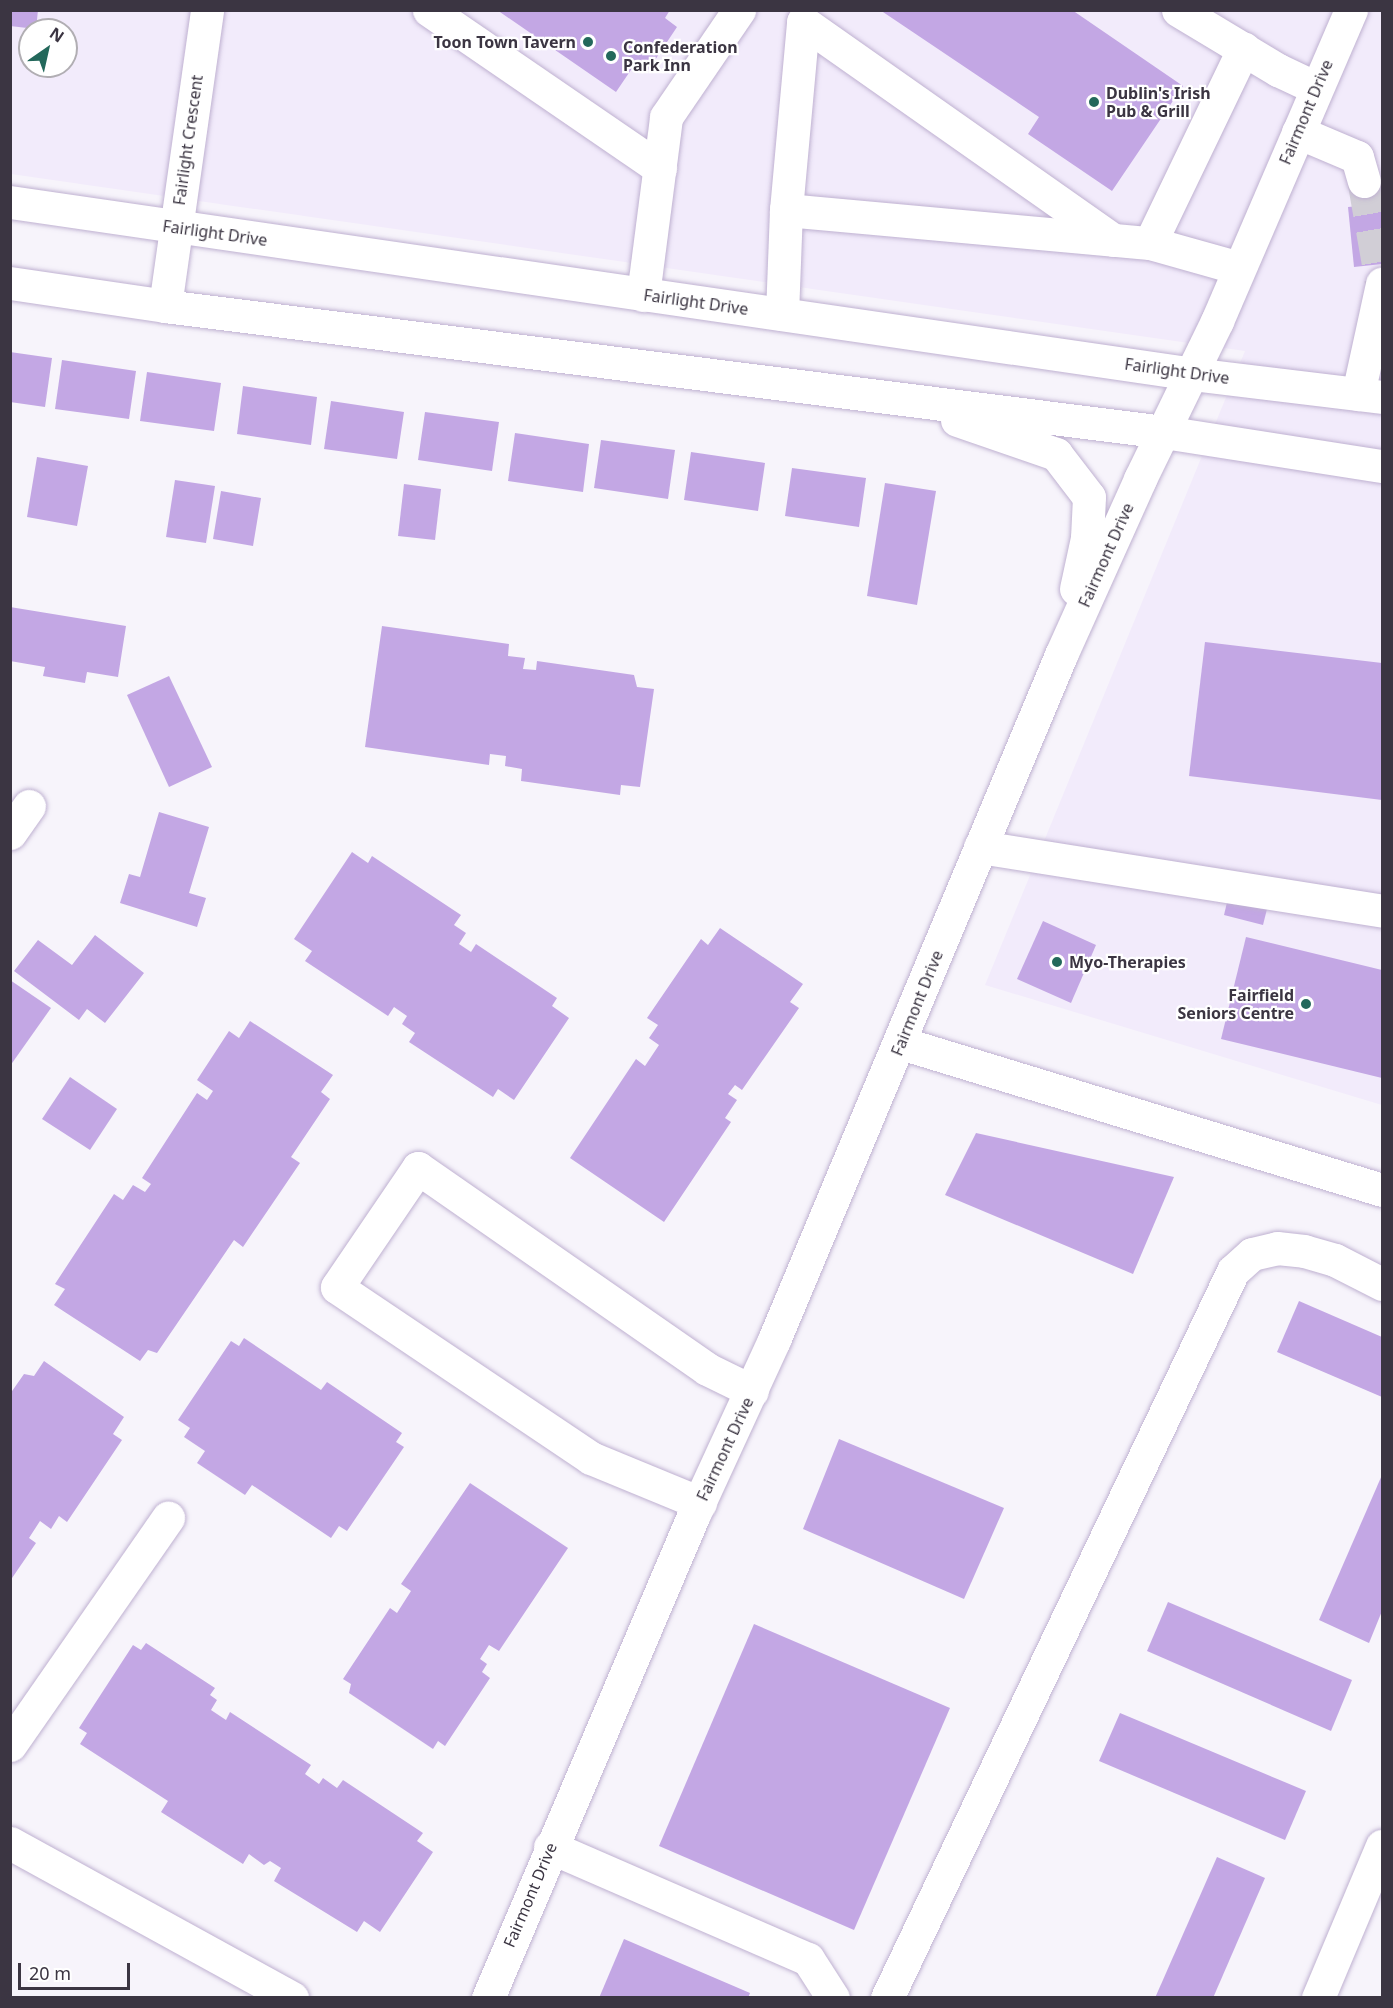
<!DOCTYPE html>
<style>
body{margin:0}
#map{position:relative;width:1393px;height:2008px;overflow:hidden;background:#f7f4fb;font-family:"Noto Sans",sans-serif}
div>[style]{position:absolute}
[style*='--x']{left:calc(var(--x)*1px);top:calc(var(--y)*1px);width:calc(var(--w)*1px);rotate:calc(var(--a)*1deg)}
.built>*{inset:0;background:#f2ebfb}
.building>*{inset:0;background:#c3a7e4}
.minor-tunnel>*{height:33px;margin-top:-16.5px;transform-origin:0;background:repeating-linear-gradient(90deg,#d1ced6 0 33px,transparent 0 49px)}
.roads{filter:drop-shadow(0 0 2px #bfb1d1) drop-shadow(0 0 2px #bfb1d1)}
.minor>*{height:33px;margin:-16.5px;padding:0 16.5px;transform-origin:16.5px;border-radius:16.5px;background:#fff}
.highway>*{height:33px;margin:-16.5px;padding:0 16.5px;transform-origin:16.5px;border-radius:16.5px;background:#fff}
.dots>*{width:16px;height:16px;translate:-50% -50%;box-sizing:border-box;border:3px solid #fff;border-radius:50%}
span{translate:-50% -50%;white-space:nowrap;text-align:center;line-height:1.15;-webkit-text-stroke:4.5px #fff;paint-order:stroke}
.poi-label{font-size:16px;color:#3b3542;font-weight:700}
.right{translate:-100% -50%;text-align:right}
.left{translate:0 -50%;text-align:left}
.street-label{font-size:16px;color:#3b3542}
.frame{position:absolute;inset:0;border:12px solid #3b3542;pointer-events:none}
.north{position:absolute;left:18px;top:18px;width:60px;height:60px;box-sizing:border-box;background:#fff;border:2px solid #b1aeb3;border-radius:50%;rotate:34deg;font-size:16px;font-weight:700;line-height:24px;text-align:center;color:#3b3542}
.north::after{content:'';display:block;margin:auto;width:21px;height:27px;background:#23685b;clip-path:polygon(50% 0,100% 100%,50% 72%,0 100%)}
.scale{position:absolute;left:18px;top:1963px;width:112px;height:27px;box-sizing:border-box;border:3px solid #3b3542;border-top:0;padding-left:8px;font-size:18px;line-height:21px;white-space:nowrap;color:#3b3542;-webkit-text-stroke:4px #fff;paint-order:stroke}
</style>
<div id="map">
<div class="built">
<div style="clip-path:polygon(evenodd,11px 11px,1382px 11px,1382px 1105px,985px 985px,1245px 351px,11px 174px,11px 11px,30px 30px,66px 30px,66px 66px,30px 66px,30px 30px)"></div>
</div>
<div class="building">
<div style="clip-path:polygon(10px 10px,38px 10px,36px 29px,10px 26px)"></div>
<div style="clip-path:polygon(497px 10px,670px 10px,665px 18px,677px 27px,647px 72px,635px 64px,616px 92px)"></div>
<div style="clip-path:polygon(880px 10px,1072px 10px,1183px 86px,1112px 191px,1028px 134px,1039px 117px)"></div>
<div style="clip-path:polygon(1382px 204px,1382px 264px,1354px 267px,1348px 207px)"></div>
<div style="clip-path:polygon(10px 352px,52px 358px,45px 407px,10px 402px)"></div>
<div style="clip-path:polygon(62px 360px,136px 371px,129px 419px,55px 409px)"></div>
<div style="clip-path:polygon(147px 372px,221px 383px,214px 431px,140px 421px)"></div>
<div style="clip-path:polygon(243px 386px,317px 397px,311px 445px,237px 434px)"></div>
<div style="clip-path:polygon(331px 401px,404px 412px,397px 459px,324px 449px)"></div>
<div style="clip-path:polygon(425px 412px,499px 422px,492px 471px,418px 460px)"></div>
<div style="clip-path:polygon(515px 433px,589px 444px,583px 492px,508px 481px)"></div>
<div style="clip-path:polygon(601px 440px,675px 450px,668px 499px,594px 488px)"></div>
<div style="clip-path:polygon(691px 452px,765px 463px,758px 511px,684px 500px)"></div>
<div style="clip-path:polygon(37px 457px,88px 466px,77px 526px,27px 517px)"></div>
<div style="clip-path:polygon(792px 468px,866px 478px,859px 527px,785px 516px)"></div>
<div style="clip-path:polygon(175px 480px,215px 486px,206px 543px,166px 537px)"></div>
<div style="clip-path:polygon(885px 483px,936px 491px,917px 605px,867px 596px)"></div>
<div style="clip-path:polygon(404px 484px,441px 489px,435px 540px,398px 536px)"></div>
<div style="clip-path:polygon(221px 491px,261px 498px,253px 546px,213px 539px)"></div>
<div style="clip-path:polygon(10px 607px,126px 626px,118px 677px,87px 672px,85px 683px,43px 676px,45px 667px,10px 661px)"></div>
<div style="clip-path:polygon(382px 626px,509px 644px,508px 656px,525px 658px,523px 669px,536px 670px,537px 661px,634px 675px,637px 687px,654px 689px,640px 787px,621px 785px,620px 795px,521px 781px,522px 769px,505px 766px,506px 756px,490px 754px,489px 765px,365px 747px)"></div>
<div style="clip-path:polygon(1205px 642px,1382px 663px,1382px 800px,1189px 776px)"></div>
<div style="clip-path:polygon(169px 676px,212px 767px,169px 787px,127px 695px)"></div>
<div style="clip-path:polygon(159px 812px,209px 827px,189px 893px,206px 898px,197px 927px,120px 903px,129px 874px,140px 877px)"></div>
<div style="clip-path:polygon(352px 852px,368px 863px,372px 856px,461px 915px,454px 925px,466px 933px,459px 944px,471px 952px,476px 944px,557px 998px,552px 1006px,569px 1018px,514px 1100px,498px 1089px,493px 1097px,409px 1042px,415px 1033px,402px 1024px,407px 1016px,394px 1007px,388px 1016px,305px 961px,312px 951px,294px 939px)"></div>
<div style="clip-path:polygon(1229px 894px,1268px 905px,1263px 925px,1224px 915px)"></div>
<div style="clip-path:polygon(1043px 921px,1096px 945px,1071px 1003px,1017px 979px)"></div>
<div style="clip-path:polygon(720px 928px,803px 984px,790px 1002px,799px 1008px,742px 1090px,735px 1085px,728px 1094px,737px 1100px,725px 1118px,731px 1122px,664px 1222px,570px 1158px,636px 1059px,645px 1066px,659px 1045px,649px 1038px,658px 1025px,647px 1018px,701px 939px,708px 945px)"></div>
<div style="clip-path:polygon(95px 935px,144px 973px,105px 1023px,87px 1009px,79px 1020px,14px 971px,38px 940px,72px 965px)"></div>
<div style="clip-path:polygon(1246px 937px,1382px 970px,1382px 1078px,1221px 1039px)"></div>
<div style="clip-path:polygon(10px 980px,51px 1008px,10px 1066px)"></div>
<div style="clip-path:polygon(250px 1021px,333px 1075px,321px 1092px,330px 1099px,291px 1157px,300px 1163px,243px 1247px,234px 1240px,157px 1353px,148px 1350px,140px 1361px,54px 1305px,65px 1289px,55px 1284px,114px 1194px,123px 1200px,133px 1185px,145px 1192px,151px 1184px,142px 1178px,197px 1093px,207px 1100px,213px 1091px,197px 1080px,229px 1031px,239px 1038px)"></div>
<div style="clip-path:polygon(70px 1077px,117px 1109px,90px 1150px,42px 1119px)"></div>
<div style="clip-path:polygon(976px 1133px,1174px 1177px,1133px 1274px,945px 1195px)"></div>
<div style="clip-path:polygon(1299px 1301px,1382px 1337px,1382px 1397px,1277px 1352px)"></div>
<div style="clip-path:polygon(244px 1338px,321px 1390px,327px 1382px,402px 1433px,396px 1442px,404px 1447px,347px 1531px,339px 1526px,331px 1538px,252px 1485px,245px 1495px,197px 1463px,205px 1451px,184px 1437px,190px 1428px,178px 1420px,231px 1341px,239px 1346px)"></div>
<div style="clip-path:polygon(44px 1361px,124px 1417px,113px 1434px,122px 1440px,67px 1522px,59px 1516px,51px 1529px,40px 1521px,29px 1538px,36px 1543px,10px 1581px,10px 1394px,24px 1374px,34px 1376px)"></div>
<div style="clip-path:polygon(839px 1439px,1004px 1508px,964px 1599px,803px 1529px)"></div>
<div style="clip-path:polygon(1382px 1475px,1382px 1611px,1369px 1643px,1319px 1620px)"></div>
<div style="clip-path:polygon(470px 1483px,568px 1548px,499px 1651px,489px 1645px,480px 1659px,487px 1664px,482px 1672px,490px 1678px,445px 1746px,438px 1741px,433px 1749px,349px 1693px,351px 1684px,343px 1679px,390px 1608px,397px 1613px,411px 1591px,401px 1584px)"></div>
<div style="clip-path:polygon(1168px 1602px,1352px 1680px,1331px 1731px,1147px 1651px)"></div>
<div style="clip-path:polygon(754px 1624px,950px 1708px,854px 1930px,659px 1846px)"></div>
<div style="clip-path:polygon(146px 1643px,215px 1688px,210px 1695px,217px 1700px,211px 1710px,226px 1720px,230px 1712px,311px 1765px,305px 1774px,319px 1784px,323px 1778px,337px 1788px,343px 1780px,423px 1833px,417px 1841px,433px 1852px,380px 1932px,364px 1921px,357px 1932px,274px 1881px,281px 1868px,270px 1861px,264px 1865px,249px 1854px,243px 1864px,161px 1812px,168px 1801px,80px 1744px,87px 1733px,79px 1728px,133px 1645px,141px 1650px)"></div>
<div style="clip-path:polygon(1120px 1713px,1306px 1791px,1285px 1840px,1099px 1761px)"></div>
<div style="clip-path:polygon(1217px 1857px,1265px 1878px,1213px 1998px,1155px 1998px)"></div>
<div style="clip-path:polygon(624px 1939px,750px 1993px,748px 1998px,599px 1998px)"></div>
</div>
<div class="minor-tunnel">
<div style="--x:1364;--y:181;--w:105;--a:80.1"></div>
</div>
<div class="roads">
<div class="minor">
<div style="--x:429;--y:10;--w:280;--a:34.4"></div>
<div style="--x:1178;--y:10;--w:117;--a:31"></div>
<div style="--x:1278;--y:70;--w:42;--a:25.3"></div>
<div style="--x:1298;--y:132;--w:64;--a:23"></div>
<div style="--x:1357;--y:157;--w:25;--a:74"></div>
<div style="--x:10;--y:202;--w:1195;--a:8.27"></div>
<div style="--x:1193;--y:374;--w:190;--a:6.9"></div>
<div style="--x:786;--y:210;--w:189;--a:-84.8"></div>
<div style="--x:803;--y:22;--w:379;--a:35.1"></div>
<div style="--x:1239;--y:268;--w:92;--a:-164.3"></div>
<div style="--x:1150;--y:243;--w:216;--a:-64.3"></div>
<div style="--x:10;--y:283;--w:157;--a:8.4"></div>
<div style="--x:165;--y:306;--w:1007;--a:7.19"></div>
<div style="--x:1164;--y:432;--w:221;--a:8.9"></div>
<div style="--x:643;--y:295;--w:179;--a:-82.6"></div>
<div style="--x:666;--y:117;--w:130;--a:-55.7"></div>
<div style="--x:165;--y:306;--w:299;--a:-81.9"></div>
<div style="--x:782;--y:314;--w:104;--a:-87.8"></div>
<div style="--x:786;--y:210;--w:365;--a:5.2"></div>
<div style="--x:1358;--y:394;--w:113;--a:-77.7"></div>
<div style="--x:957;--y:420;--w:105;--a:19"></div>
<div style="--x:1056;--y:454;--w:54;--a:52.5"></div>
<div style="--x:1089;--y:497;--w:41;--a:92.8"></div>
<div style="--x:1087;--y:538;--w:52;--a:102.2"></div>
<div style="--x:10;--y:833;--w:33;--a:-55"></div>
<div style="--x:980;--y:847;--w:407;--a:9"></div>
<div style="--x:700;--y:1503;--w:118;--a:-157.6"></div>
<div style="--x:591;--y:1458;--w:306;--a:-146.1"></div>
<div style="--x:337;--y:1287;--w:144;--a:-55.8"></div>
<div style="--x:418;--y:1168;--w:352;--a:34.8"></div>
<div style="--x:707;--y:1369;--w:50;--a:26.1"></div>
<div style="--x:10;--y:1745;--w:277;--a:-55.2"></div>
<div style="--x:10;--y:1843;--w:322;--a:28.8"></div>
<div style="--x:550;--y:1847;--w:281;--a:23.5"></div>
<div style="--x:808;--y:1959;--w:46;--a:57.3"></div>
<div style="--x:488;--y:1998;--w:526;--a:-66.94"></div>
<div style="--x:694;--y:1514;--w:192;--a:-65.3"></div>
<div style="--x:774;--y:1340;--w:743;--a:-67.27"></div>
<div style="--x:1061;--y:655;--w:193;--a:-65.8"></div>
<div style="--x:1140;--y:479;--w:176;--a:-64"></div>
<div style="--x:1217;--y:321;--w:339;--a:-66.7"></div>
<div style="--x:887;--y:1998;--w:805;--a:-64.55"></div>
<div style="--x:1233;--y:1271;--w:25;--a:-42"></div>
<div style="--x:1252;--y:1254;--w:26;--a:-13"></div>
<div style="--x:1277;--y:1248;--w:27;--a:6"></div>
<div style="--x:1304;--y:1251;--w:32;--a:16"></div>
<div style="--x:1335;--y:1260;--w:53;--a:27.1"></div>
<div style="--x:1318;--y:1998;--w:165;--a:-67.2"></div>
</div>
<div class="highway">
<div style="--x:901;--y:1043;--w:503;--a:16.99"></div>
</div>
</div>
<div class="dots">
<div style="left:588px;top:42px;background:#23685b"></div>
<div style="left:611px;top:56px;background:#23685b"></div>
<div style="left:1094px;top:102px;background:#23685b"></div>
<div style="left:1057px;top:962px;background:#23685b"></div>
<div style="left:1306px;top:1004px;background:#23685b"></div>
</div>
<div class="poi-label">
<span class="right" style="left:576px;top:42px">Toon Town Tavern</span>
<span class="left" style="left:623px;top:56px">Confederation<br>Park Inn</span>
<span class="left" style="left:1106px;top:102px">Dublin's Irish<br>Pub &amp; Grill</span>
<span class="left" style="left:1069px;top:962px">Myo-Therapies</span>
<span class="right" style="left:1294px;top:1004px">Fairfield<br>Seniors Centre</span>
</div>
<div class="street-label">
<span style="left:1306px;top:112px;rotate:-67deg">Fairmont Drive</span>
<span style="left:188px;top:140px;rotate:-82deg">Fairlight Crescent</span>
<span style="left:215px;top:233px;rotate:8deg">Fairlight Drive</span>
<span style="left:696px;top:302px;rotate:8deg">Fairlight Drive</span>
<span style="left:1177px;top:371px;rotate:8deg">Fairlight Drive</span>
<span style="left:1106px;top:555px;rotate:-66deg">Fairmont Drive</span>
<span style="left:917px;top:1003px;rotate:-68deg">Fairmont Drive</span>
<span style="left:725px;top:1449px;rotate:-65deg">Fairmont Drive</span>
<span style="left:530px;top:1895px;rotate:-67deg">Fairmont Drive</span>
</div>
<div class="frame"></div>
<div class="north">N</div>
<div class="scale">20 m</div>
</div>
